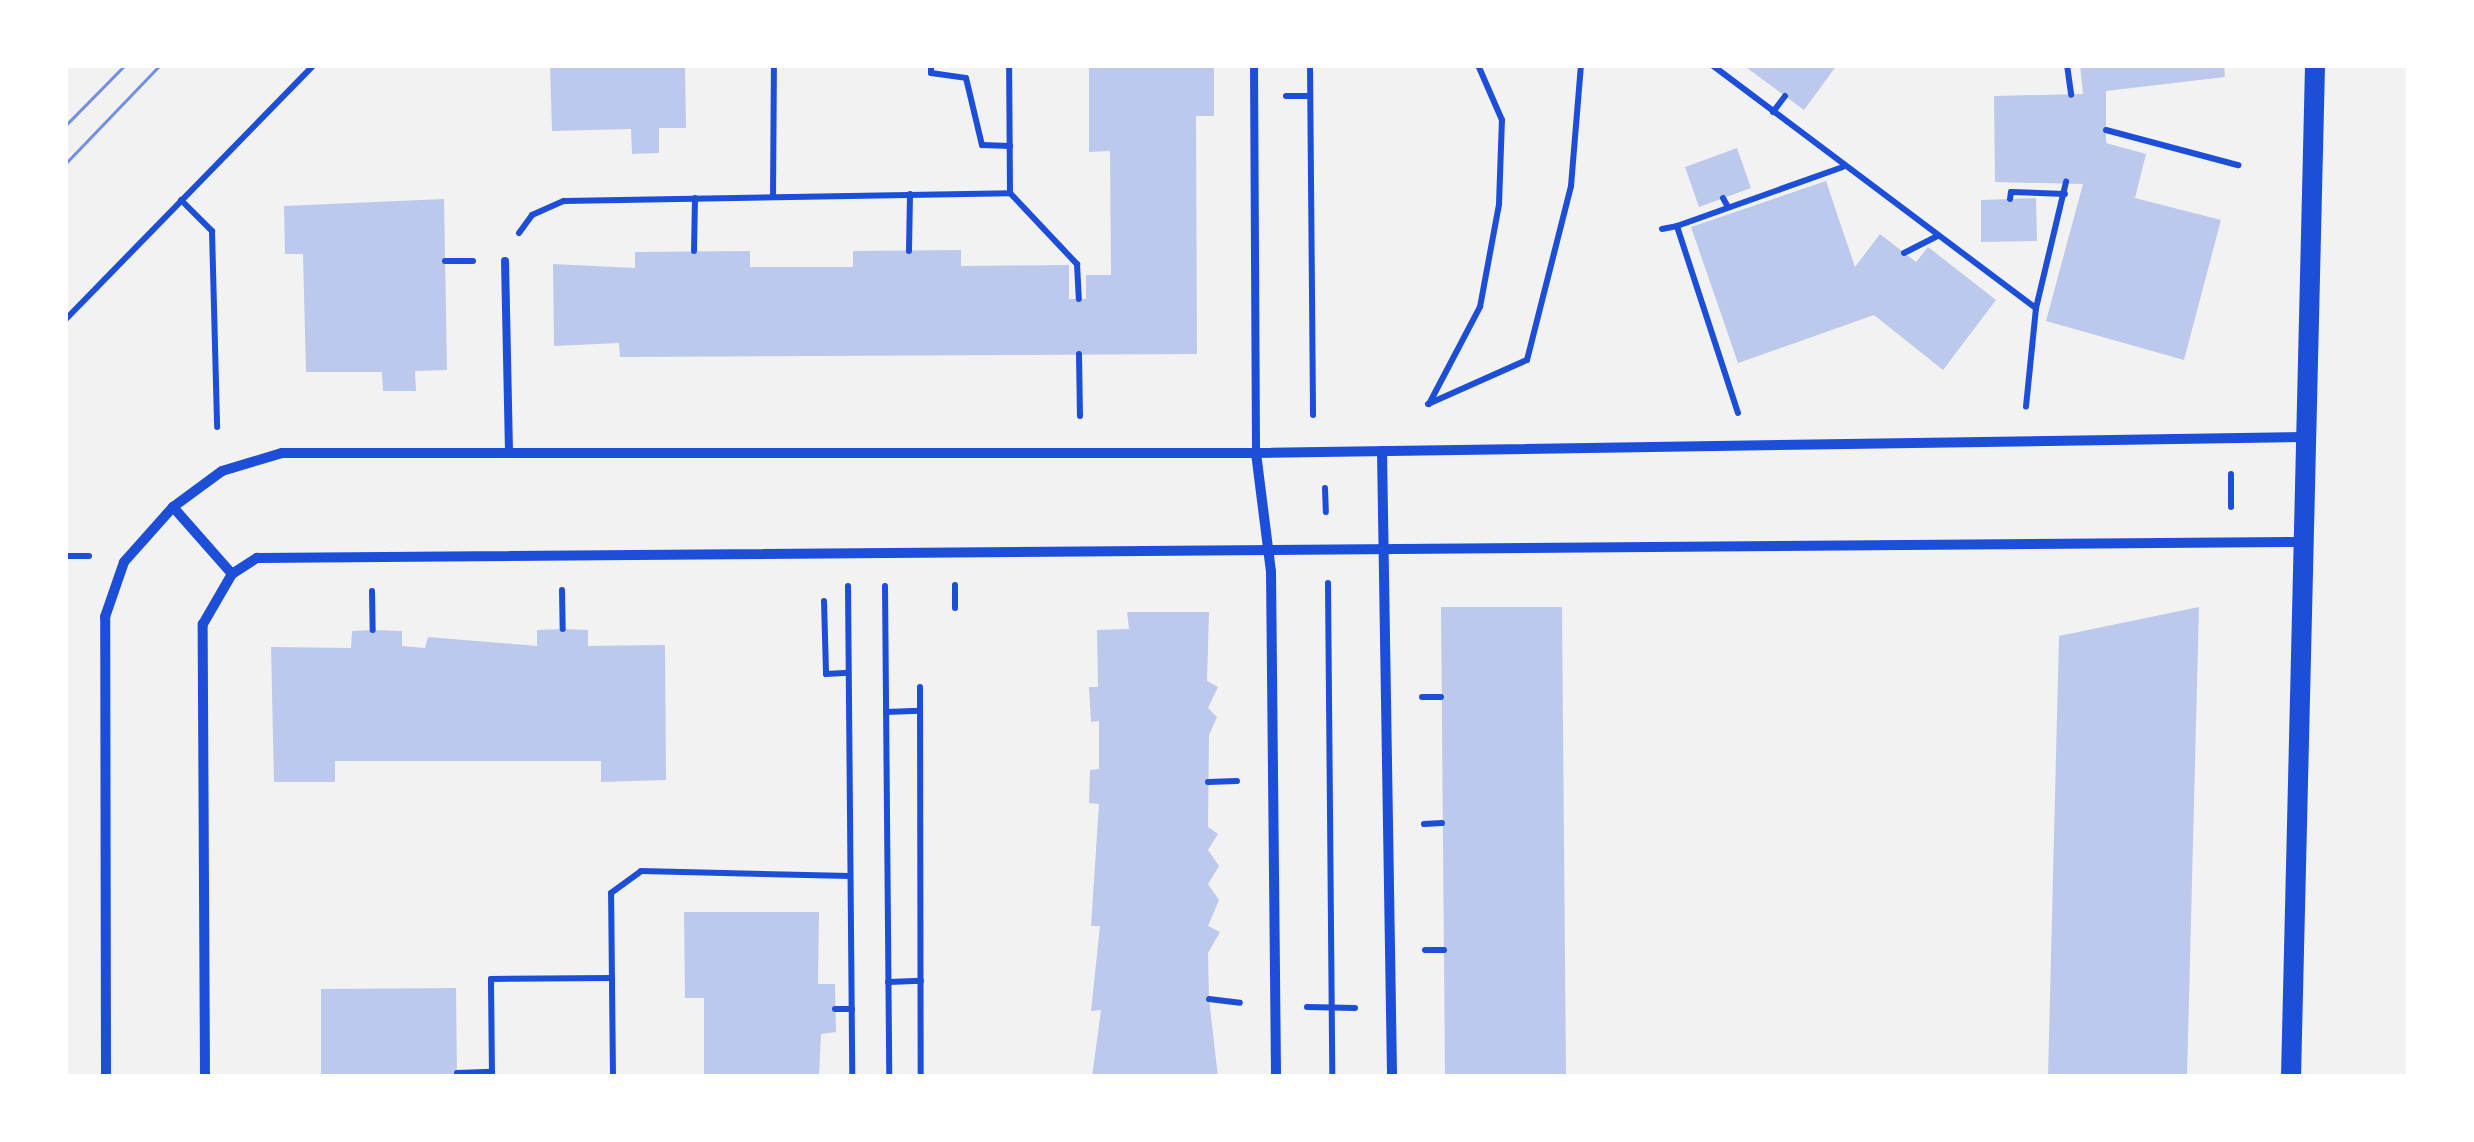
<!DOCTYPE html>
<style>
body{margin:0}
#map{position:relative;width:2474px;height:1142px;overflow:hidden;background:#f2f2f2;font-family:"Space Grotesk",sans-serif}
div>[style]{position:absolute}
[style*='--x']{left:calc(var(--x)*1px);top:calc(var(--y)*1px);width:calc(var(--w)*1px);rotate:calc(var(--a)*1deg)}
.building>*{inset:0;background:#bdc9ec}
.path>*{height:6px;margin:-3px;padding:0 3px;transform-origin:3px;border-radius:3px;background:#1d4ed8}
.service>*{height:8px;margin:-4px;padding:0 4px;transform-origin:4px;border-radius:4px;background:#1d4ed8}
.minor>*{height:10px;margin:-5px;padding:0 5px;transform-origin:5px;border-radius:5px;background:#1d4ed8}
.secondary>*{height:20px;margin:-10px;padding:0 10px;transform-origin:10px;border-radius:10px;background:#1d4ed8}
.tram>*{height:2.5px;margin:-1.25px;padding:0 1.25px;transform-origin:1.25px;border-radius:1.25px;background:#7290e2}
span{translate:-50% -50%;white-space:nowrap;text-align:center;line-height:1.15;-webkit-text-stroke:10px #fff;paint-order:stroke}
.frame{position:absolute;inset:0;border:68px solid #fff;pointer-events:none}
</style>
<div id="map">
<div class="building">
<div style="clip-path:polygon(550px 65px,685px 65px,686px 128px,659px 128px,659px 153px,632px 154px,631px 129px,552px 131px)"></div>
<div style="clip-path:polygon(1089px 65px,1214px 65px,1214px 116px,1196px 116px,1197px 354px,620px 357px,619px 343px,554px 346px,553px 264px,635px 268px,635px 252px,750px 251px,750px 267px,853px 267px,853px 251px,961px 250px,961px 266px,1069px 265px,1069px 299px,1086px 299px,1086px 275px,1111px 275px,1110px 151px,1089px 152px)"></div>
<div style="clip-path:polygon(1743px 65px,1837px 65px,1804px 110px)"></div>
<div style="clip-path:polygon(2080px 65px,2224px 65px,2225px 77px,2106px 91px,2106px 143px,2146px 154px,2135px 198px,2221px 220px,2184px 360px,2046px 321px,2083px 184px,1995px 182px,1994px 96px,2083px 94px)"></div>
<div style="clip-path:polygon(1737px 148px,1751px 188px,1699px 207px,1685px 167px)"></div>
<div style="clip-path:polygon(1826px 181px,1855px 267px,1880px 234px,1916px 262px,1928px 247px,1996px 300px,1943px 370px,1874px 315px,1738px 363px,1691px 227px)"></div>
<div style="clip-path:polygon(2036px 198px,2037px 241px,1981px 242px,1981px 200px)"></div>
<div style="clip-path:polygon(444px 199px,447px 370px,415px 371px,416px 391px,383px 391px,382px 372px,306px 372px,303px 254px,285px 254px,284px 206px)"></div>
<div style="clip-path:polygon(1441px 607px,1562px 607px,1566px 1077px,1445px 1077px)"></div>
<div style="clip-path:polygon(2199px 607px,2187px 1077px,2048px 1077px,2059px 636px)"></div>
<div style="clip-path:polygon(1127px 612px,1209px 612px,1207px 681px,1218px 687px,1208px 708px,1217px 717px,1209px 735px,1208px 827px,1218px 834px,1208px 850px,1219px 866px,1208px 884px,1219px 900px,1208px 926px,1220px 932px,1208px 953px,1209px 999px,1218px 1077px,1092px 1077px,1101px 1010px,1091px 1011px,1100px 926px,1091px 926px,1099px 804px,1089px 803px,1090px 770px,1099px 769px,1099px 721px,1091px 722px,1089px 687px,1098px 687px,1097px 630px,1129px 629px)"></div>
<div style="clip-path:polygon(373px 630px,402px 631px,402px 646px,425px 648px,428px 637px,537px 646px,537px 630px,563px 629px,588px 630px,588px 646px,665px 645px,666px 780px,601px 782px,601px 761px,335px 761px,335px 782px,274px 782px,271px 647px,351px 648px,352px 631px)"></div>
<div style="clip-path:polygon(684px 912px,819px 912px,818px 984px,835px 984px,836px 1032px,821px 1034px,819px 1077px,704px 1077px,704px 998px,685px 998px)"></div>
<div style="clip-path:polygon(456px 988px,457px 1077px,321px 1077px,321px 989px)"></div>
</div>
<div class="path">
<div style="--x:931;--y:65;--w:8;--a:90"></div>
<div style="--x:931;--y:73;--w:35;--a:8"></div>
<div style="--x:966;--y:78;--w:69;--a:76.6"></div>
<div style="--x:982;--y:145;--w:28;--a:2"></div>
<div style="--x:1310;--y:65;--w:350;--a:89.5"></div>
<div style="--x:1712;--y:65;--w:405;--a:36.9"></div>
<div style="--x:2036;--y:308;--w:99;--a:95.8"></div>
<div style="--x:2067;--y:65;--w:30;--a:82"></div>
<div style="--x:1286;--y:96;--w:24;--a:0"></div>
<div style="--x:1773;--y:112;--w:20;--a:-53"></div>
<div style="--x:2106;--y:130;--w:137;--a:14.9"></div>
<div style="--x:1010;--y:193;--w:98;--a:46.7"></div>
<div style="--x:1077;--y:264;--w:35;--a:87"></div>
<div style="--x:773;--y:197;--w:132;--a:-89.6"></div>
<div style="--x:1723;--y:198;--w:10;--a:61"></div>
<div style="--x:2010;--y:199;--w:7;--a:-82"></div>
<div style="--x:2011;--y:192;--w:54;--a:2.1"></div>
<div style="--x:181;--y:200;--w:44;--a:45"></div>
<div style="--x:212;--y:231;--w:196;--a:88.5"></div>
<div style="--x:1662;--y:229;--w:15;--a:-11"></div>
<div style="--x:519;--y:233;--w:22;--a:-54"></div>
<div style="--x:532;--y:215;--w:35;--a:-24"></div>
<div style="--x:564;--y:201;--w:446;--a:-1"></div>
<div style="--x:1010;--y:193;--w:128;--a:-90.4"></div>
<div style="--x:694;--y:251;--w:53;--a:-88.9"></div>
<div style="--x:909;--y:251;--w:57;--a:-89"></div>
<div style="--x:1904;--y:253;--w:37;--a:-27"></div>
<div style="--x:445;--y:261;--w:28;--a:0"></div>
<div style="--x:2036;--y:308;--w:130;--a:-76.6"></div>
<div style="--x:65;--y:320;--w:356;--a:-45.7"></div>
<div style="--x:1079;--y:354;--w:62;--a:89.1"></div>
<div style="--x:1428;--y:404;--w:108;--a:-24"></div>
<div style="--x:1527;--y:360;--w:179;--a:-75.8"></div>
<div style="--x:1571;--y:186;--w:121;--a:-85.3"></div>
<div style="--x:1429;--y:404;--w:110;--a:-62.3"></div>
<div style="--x:1480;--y:307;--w:105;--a:-79.5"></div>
<div style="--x:1499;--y:204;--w:84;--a:-88"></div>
<div style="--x:1502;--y:120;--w:60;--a:-113.6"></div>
<div style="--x:1738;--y:413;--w:197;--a:-108.1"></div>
<div style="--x:1677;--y:226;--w:176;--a:-19.6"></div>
<div style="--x:1325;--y:488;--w:24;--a:88"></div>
<div style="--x:2231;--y:507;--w:33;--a:-90"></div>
<div style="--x:65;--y:556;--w:24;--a:0"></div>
<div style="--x:1328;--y:583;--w:494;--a:89.5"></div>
<div style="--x:848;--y:586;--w:491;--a:89.5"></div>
<div style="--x:885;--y:586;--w:491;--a:89.5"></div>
<div style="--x:562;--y:590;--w:39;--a:89"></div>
<div style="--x:372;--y:591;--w:39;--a:89"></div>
<div style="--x:824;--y:601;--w:73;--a:88.4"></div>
<div style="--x:826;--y:674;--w:22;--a:-3"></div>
<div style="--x:955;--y:608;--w:23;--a:-90"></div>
<div style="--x:920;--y:687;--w:390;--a:89.9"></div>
<div style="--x:1422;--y:697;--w:19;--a:0"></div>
<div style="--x:886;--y:712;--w:34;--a:-2"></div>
<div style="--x:1208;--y:782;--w:29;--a:-2"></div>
<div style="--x:1424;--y:824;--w:18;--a:-3"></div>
<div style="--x:1425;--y:950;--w:19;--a:0"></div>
<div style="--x:888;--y:982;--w:33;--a:-2"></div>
<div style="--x:1209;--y:999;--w:31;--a:7"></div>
<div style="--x:1307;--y:1007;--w:48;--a:1.2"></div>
<div style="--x:835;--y:1009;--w:17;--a:0"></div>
<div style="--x:457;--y:1073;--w:35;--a:-2"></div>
<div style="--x:492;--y:1077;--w:98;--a:-90.6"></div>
<div style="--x:491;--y:979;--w:121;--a:-0.5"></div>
<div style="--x:613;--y:1077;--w:184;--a:-90.6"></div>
<div style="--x:611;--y:893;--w:37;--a:-36"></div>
<div style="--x:641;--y:871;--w:209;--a:1.4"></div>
</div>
<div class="service">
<div style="--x:1254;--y:65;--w:388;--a:89.7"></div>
<div style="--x:505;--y:261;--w:191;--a:88.8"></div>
</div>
<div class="minor">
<div style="--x:1382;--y:451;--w:626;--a:89.08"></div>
<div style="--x:1256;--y:453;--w:120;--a:82.8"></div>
<div style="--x:1271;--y:572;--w:505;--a:89.43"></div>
<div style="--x:173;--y:507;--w:89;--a:48.6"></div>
<div style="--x:106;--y:1077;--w:460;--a:-90.1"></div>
<div style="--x:105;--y:617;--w:58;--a:-70.9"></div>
<div style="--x:124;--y:562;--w:74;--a:-48.3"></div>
<div style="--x:173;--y:507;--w:61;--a:-36.3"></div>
<div style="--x:222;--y:471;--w:63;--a:-16.7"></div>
<div style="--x:282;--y:453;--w:974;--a:0"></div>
<div style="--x:1256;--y:453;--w:1051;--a:-0.87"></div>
<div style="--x:205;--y:1077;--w:453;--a:-90.3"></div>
<div style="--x:203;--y:624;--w:58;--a:-59.9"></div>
<div style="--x:232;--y:574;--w:30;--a:-33"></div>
<div style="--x:257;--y:558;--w:2048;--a:-0.45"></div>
</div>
<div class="secondary">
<div style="--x:2291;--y:1077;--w:1012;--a:-88.64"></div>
</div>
<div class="tram">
<div style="--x:65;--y:126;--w:86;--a:-45.5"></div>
<div style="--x:65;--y:164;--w:137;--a:-46.2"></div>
</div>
<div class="frame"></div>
</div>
